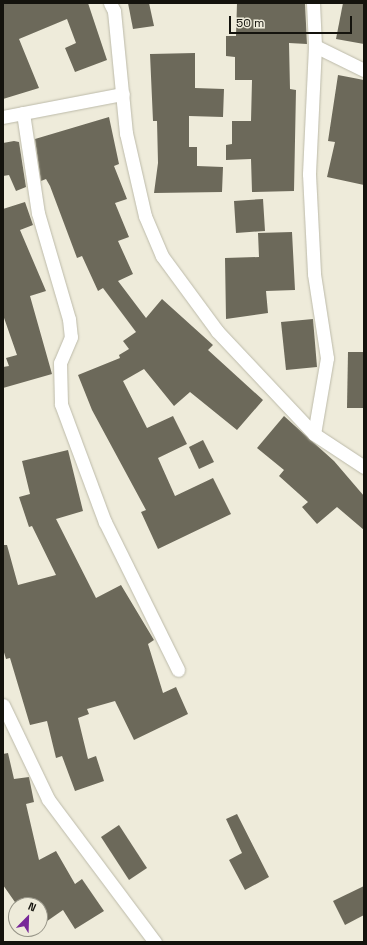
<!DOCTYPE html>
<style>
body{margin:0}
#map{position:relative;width:367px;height:945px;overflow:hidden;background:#eeebda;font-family:"Space Grotesk",sans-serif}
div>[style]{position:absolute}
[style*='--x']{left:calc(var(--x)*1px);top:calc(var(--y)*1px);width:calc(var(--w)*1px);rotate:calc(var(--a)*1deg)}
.building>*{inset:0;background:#6c695a}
.roads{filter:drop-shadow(0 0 1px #bcbaa9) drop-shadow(0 0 1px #bcbaa9)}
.minor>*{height:13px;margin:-6.5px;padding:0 6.5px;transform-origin:6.5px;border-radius:6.5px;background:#fff}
span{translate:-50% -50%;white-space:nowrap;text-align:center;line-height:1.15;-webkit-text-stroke:3px #eeebda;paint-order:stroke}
.frame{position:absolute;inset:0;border:4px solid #14130d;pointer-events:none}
.north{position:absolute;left:8px;top:897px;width:40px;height:40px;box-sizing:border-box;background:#eeebda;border:1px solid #979588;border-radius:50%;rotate:23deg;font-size:11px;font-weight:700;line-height:16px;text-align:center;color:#14130d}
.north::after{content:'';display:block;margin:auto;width:14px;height:18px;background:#782899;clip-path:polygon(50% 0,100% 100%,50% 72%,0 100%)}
.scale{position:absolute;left:229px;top:16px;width:123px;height:18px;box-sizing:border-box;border:2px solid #14130d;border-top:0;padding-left:5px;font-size:12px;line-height:14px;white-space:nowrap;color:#14130d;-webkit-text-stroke:3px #eeebda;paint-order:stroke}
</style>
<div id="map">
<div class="building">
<div style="clip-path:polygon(3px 3px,88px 3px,107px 60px,75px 72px,65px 48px,76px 43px,67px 19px,19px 39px,39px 88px,3px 99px)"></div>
<div style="clip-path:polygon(128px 3px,149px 3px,154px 26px,133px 29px)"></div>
<div style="clip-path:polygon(237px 3px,305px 3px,307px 44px,289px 43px,290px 89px,296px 90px,294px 191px,252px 192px,251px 159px,226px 160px,226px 145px,232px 144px,232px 121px,251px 121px,252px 80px,235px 80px,235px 57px,226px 56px,226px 36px,236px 36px)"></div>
<div style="clip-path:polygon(343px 3px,364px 3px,364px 44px,336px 39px)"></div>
<div style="clip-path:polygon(195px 53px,195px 88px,224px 89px,223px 117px,189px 116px,189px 147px,197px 147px,197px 166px,223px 167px,222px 192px,154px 193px,158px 163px,157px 121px,153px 121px,150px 54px)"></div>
<div style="clip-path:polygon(338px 75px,364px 80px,364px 185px,327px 177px,335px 142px,328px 141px)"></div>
<div style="clip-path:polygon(109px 117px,119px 164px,114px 166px,127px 199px,115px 203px,129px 237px,118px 241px,133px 274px,118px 281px,146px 318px,162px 299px,213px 345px,208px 350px,263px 400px,237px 430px,190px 392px,174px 406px,144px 369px,123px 381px,147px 428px,173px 416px,187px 444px,158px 458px,175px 496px,213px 478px,231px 514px,158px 549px,141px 512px,146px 510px,92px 410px,78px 375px,120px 358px,119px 355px,129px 349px,123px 341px,136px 332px,103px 288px,98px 291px,82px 256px,77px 258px,50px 186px,46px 179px,41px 181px,35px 139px)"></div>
<div style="clip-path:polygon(14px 141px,19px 142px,26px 187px,16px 191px,9px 175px,3px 176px,3px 143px)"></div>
<div style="clip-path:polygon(263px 199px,265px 231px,236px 233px,234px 201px)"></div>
<div style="clip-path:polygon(25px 202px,33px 225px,20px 230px,46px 291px,30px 296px,52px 374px,3px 388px,3px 367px,9px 366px,6px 358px,17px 355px,3px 315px,3px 209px)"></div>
<div style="clip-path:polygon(292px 232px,295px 290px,266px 291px,268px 313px,226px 319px,225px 258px,259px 257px,258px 233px)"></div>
<div style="clip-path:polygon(313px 319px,317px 367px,286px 370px,281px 322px)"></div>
<div style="clip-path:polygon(348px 352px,364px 352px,364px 408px,347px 408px)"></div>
<div style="clip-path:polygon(284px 416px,334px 461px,364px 496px,364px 530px,337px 507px,317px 524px,302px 507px,308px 502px,279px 476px,284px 470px,257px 448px)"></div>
<div style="clip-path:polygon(203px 440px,214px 462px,199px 469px,189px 447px)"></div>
<div style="clip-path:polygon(68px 450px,83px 511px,56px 519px,96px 598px,121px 585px,154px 640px,148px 644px,163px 693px,176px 687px,188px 714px,134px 740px,115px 701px,87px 709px,89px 714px,78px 718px,88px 759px,96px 756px,104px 781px,75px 791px,62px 756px,56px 758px,47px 721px,30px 725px,10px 658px,6px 659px,3px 649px,3px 545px,7px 545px,18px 585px,56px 575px,32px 526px,29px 527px,19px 497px,30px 494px,22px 461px)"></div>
<div style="clip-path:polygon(8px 753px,14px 779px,29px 777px,34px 802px,26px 804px,39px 860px,56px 851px,75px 884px,82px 879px,104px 911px,75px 929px,63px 910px,40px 926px,40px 905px,17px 905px,3px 885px,3px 754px)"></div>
<div style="clip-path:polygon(237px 814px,269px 877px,245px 890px,229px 860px,242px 853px,226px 819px)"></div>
<div style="clip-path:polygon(119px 825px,147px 868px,129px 880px,101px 837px)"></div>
<div style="clip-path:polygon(364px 886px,364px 915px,345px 925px,333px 901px)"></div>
</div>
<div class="roads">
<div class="minor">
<div style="--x:110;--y:3;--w:9;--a:63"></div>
<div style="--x:114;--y:11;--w:123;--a:84.4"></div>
<div style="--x:126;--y:133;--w:85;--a:77.1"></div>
<div style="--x:145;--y:216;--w:43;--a:67"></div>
<div style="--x:162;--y:256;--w:93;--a:53.7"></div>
<div style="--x:217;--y:331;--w:141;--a:46.7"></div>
<div style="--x:314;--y:434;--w:60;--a:33.4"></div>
<div style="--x:313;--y:3;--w:43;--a:87.3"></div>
<div style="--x:315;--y:46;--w:128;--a:92.7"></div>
<div style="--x:309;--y:174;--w:100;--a:87.1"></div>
<div style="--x:314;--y:274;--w:85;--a:81.2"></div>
<div style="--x:327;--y:358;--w:77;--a:99.7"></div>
<div style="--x:315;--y:46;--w:55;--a:26.1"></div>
<div style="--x:23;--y:113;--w:101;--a:81.5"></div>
<div style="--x:38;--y:213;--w:110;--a:73.7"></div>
<div style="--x:69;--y:319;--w:18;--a:84"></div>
<div style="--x:71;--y:337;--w:28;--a:113"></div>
<div style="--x:60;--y:363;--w:41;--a:88.6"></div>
<div style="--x:61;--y:404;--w:126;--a:69.6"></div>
<div style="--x:105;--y:522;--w:165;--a:63.7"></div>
<div style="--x:3;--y:117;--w:122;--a:-10.9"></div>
<div style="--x:3;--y:705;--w:104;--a:64.4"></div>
<div style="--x:48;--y:799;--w:179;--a:53.2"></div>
</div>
</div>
<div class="frame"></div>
<div class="north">N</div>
<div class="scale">50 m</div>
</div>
